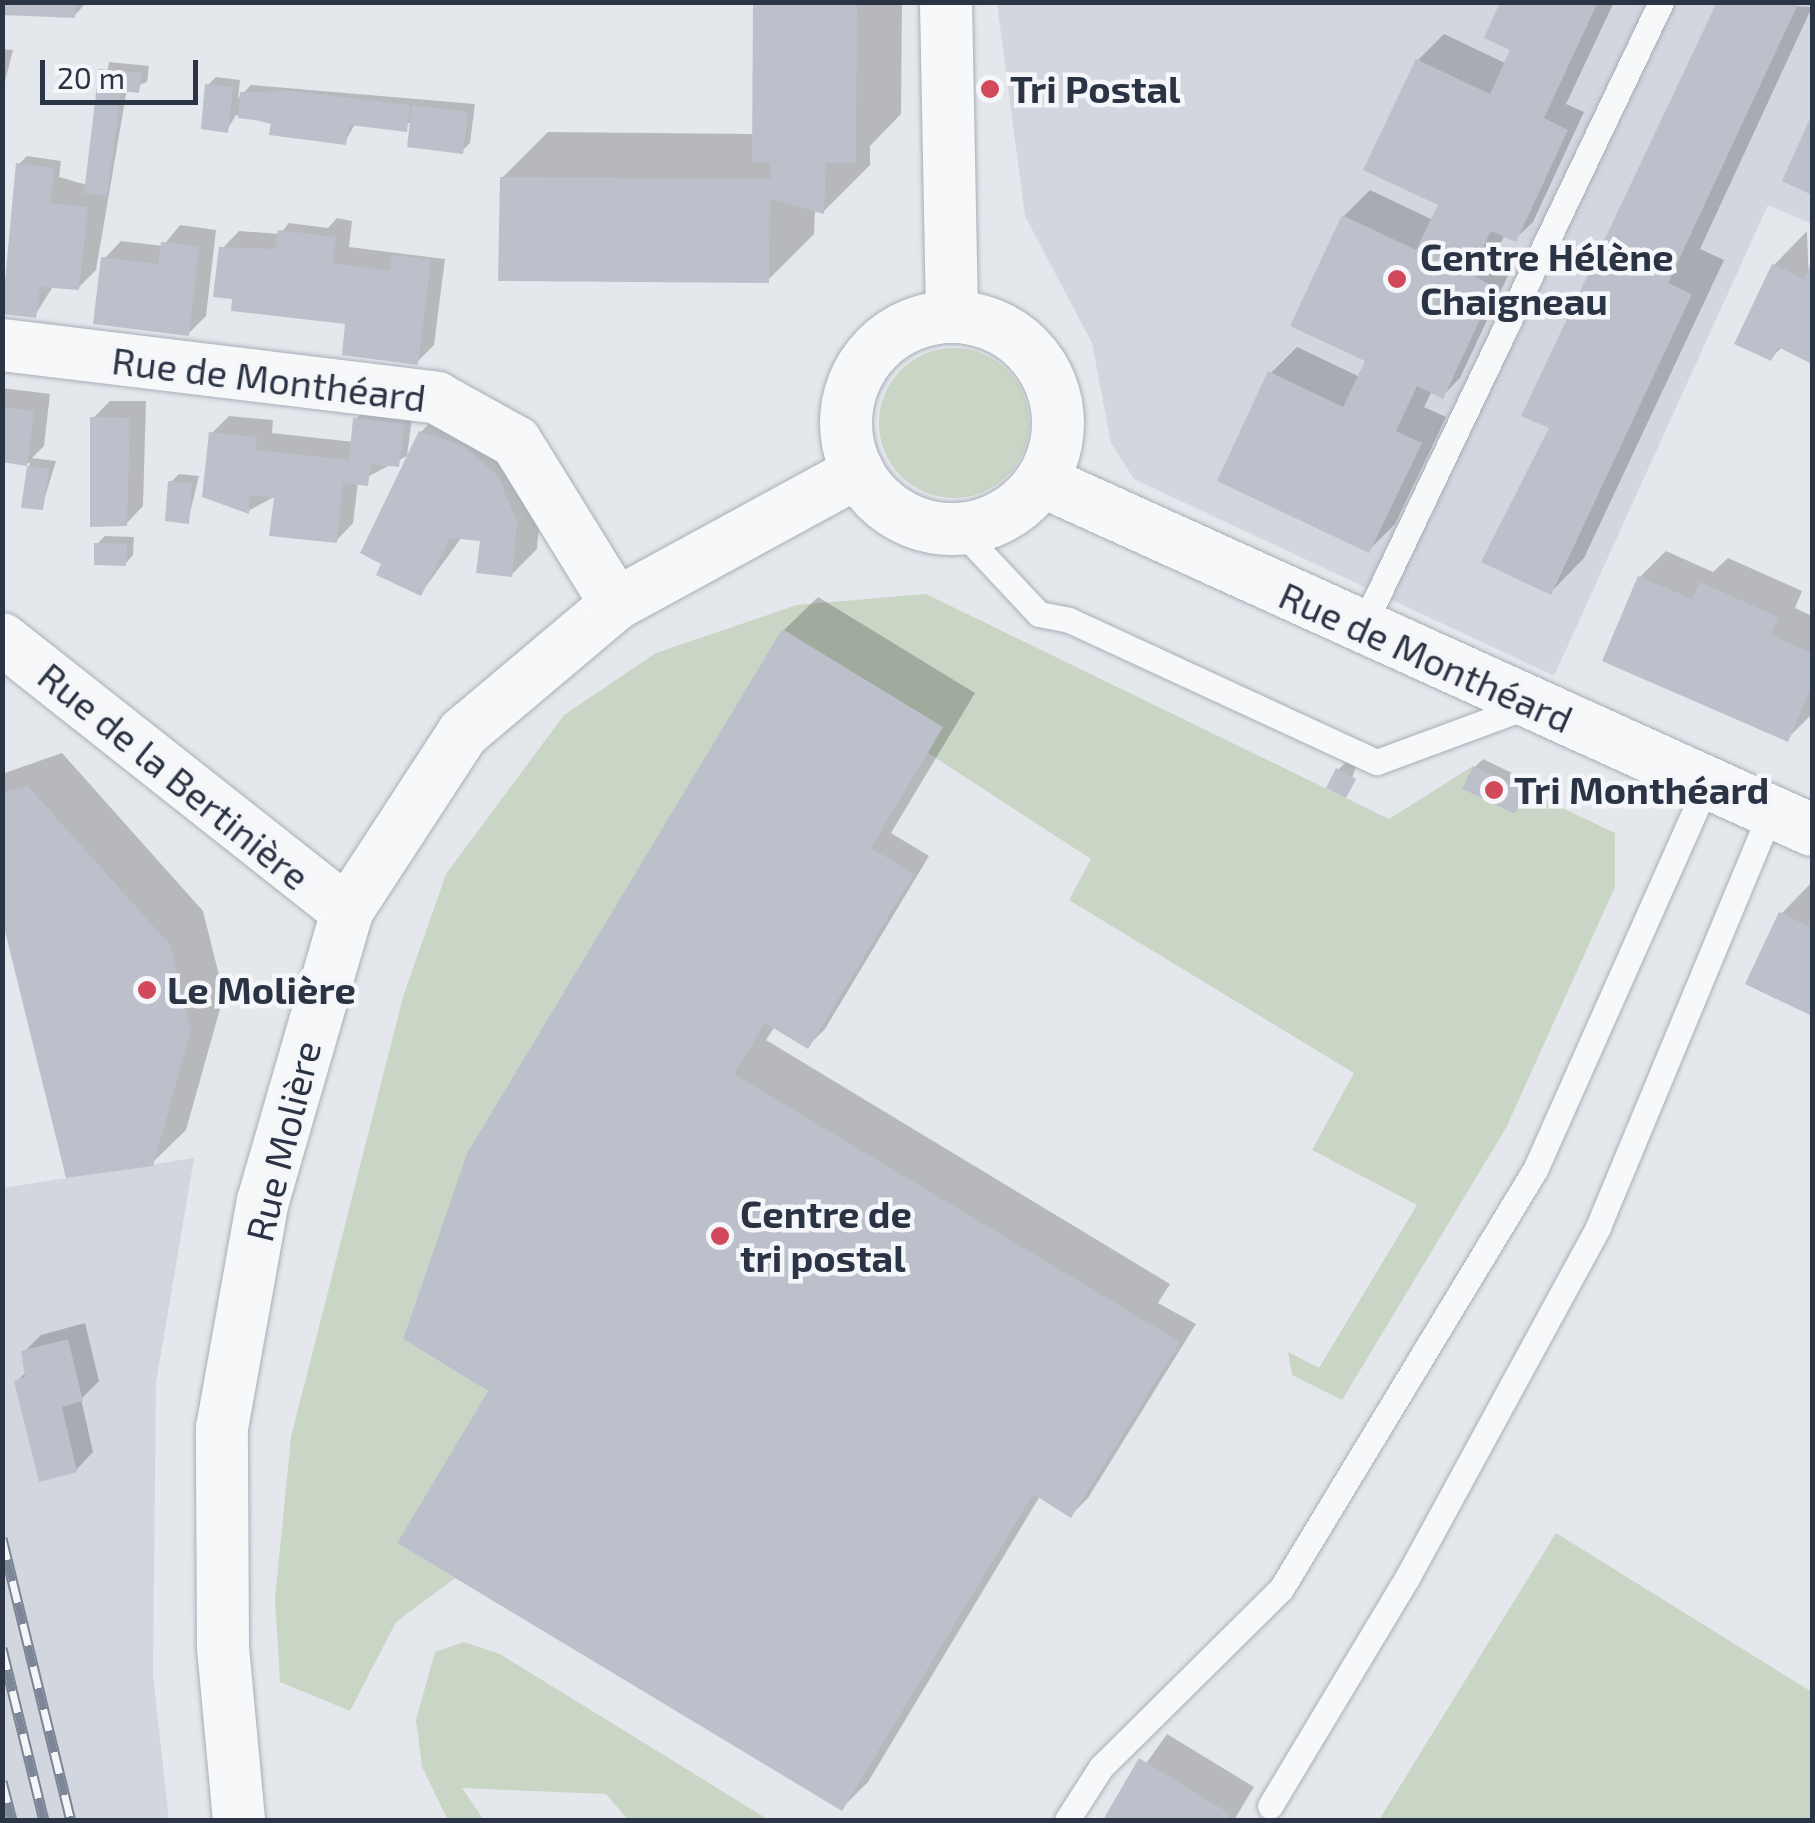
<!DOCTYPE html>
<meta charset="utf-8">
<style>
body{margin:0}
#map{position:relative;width:1815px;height:1823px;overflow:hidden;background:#e4e7ec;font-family:"Exo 2",sans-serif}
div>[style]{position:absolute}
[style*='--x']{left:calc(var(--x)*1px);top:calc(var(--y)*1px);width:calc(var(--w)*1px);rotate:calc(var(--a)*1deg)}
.built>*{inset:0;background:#d2d6de}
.green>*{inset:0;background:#c9d6c5}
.round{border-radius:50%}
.shadow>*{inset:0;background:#0003}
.building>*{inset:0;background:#bbc0ca}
.roads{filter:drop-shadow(0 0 2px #a9aeb7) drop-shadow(0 0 2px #a9aeb7)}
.service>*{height:25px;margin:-12.5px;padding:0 12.5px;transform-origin:12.5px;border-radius:12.5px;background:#f7f8fa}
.minor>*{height:52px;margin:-26px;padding:0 26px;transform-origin:26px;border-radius:26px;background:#f7f8fa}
.minor>.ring{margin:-26px;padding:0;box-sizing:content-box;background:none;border:52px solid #f7f8fa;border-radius:50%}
.rail>*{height:11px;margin-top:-5.5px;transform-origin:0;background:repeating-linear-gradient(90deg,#f4f6f9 0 22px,#7d8696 0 44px);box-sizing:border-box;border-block:2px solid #7d8696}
.dots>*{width:28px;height:28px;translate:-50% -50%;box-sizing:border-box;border:5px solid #f4f6f9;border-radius:50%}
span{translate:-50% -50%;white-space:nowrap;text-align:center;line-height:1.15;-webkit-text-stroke:9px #f4f6f9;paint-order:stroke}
.poi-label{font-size:38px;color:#2b3445;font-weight:700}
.left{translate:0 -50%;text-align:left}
.street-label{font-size:38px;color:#2b3445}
.frame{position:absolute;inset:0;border:5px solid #2b3445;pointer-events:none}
.scale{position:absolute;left:40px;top:60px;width:158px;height:45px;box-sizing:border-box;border:5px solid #2b3445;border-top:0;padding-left:12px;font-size:30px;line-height:35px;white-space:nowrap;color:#2b3445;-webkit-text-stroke:8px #f4f6f9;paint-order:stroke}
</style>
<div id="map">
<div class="built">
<div style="clip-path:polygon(997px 3px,1812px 3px,1812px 224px,1768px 205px,1554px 676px,1134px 479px,1111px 443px,1092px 343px,1025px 216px)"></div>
<div style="clip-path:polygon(194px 1158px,156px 1383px,153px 1675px,169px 1820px,3px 1820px,3px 1188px)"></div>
</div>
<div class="green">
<div class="round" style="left:879px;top:348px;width:150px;height:150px"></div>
<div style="clip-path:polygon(926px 594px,1389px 819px,1473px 766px,1462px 789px,1515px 814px,1526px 791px,1615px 833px,1615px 887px,1506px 1128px,1342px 1400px,1292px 1375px,1288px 1352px,1319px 1368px,1417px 1205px,1312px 1150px,1354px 1073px,1069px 900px,1091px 859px,928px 753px,942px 727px,782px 629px,467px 1153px,403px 1339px,488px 1391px,397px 1543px,455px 1578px,396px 1622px,350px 1711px,280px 1682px,275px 1599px,291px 1437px,403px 997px,446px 874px,564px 715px,656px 653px,797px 605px)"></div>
<div style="clip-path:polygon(1556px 1533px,1812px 1692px,1812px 1820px,1379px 1820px)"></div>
<div style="clip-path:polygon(464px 1642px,500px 1654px,769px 1820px,628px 1820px,606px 1794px,462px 1788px,484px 1820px,448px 1820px,422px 1767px,416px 1720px,435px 1652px)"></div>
</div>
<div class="shadow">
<div style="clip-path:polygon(2px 2px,87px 2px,74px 16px)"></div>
<div style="clip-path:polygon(756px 2px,902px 2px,901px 114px,870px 146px,870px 165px,824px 211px,815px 209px,814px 234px,768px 280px,502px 178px,548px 132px,755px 134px)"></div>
<div style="clip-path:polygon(1503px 2px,1614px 2px,1566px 104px,1584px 112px,1533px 222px,1515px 239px,1505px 234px,1493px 260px,1511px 269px,1460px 378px,1442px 396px,1432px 391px,1424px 407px,1446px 417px,1395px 524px,1369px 550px,1271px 373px,1297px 347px,1360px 377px,1368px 360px,1344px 216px,1370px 190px,1433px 220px,1441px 204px,1418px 60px,1444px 34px,1507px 64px,1514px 49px)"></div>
<div style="clip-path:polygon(1720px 2px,1812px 7px,1700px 249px,1724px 260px,1584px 558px,1551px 592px,1485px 561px,1553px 427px)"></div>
<div style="clip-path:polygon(2px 49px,13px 50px,2px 93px)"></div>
<div style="clip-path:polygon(109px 62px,149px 66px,147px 82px,127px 89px,96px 270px,78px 288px,54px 285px,35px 315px,2px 311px,19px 164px,27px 156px,61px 161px,59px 177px,87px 185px)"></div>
<div style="clip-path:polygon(216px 77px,240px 80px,238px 98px,251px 85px,475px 104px,470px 143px,462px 151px,413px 123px,355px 124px,345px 142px,236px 115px,227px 130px,208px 85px)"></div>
<div style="clip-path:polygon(337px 218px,352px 221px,349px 247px,445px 259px,434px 345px,417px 362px,347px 322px,234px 296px,222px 249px,239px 231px,280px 234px,289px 223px,328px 228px)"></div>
<div style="clip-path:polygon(180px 225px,216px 230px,206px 316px,188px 334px,104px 259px,121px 241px,163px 246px)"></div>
<div style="clip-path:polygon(1807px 231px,1812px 361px,1783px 346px,1771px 358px,1774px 265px)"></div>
<div style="clip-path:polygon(2px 388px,50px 394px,44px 446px,32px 458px,56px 461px,42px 507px,24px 506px,30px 463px,2px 460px)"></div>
<div style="clip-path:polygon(110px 401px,146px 401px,143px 506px,126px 524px,93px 418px)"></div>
<div style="clip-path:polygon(373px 402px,412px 417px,407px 456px,358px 482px,353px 523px,336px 541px,276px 496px,248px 511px,212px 433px,229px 416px,273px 420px,272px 433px,354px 442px,356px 419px)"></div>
<div style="clip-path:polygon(447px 406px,542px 494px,537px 549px,511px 575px,483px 539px,462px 537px,421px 593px,421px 432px)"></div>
<div style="clip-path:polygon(179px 474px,199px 476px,188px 521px,171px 482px)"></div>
<div style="clip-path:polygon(105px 536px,134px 537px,133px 555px,125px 564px,97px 544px)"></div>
<div style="clip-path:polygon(1666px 551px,1713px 572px,1728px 558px,1802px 591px,1795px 608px,1812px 616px,1812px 714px,1787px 739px,1640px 577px)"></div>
<div style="clip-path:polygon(818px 597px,975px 693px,891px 833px,929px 856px,825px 1029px,808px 1046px,775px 1026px,766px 1040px,1170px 1284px,1158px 1303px,1196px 1324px,1088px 1498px,1071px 1515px,1040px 1496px,868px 1782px,842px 1808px,491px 1390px,784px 630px)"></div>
<div style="clip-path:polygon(62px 753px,203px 911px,224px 995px,186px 1130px,151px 1164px,2px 908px,2px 774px)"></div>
<div style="clip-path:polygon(1483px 759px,1533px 783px,1515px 811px,1475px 767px)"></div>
<div style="clip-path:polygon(1346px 762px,1356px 767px,1346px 795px,1338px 770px)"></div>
<div style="clip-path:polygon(1812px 882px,1812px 1013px,1748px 983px,1781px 914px)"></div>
<div style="clip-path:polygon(85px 1323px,99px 1381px,81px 1399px,93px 1452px,76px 1470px,16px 1382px,27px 1371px,24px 1352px,41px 1335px)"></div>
<div style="clip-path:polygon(1167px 1734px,1254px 1787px,1234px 1820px,1106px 1820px)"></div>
</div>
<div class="building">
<div style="clip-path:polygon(2px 2px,75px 2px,75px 18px,2px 15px)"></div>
<div style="clip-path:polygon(753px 2px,857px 2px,856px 163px,826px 163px,824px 214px,770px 199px,769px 283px,498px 281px,500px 177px,771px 179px,770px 162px,752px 162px)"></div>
<div style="clip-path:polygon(1500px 2px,1598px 2px,1544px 118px,1568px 130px,1516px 242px,1491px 231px,1470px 274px,1495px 287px,1443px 399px,1417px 386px,1396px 431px,1422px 443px,1369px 553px,1217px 481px,1268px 371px,1343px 407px,1365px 361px,1290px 326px,1342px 215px,1416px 250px,1438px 205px,1363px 170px,1416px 59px,1490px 94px,1510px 50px,1484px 38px)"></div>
<div style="clip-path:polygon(1717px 2px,1799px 2px,1668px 283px,1692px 294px,1551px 595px,1481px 562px,1549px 428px,1521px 416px)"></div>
<div style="clip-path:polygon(99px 69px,142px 73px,139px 93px,121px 91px,107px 196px,84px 193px)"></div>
<div style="clip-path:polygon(205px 84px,233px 87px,228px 133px,201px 129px)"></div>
<div style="clip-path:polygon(292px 91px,410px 105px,407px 132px,349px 125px,346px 145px,269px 135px,271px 122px,238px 118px,240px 92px)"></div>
<div style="clip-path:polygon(412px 105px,468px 112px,463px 154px,407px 147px)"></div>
<div style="clip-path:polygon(1812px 114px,1812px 195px,1782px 181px)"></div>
<div style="clip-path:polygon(16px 163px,54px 168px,50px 203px,88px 207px,79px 290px,40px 287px,36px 318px,2px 314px)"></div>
<div style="clip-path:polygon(278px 230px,336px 237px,333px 263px,390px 271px,392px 255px,431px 260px,418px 365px,342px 355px,345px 324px,231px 311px,232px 299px,213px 297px,219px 247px,275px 249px)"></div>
<div style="clip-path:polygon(161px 242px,199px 246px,189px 336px,93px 324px,101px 257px,158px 264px)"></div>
<div style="clip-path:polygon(1812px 261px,1812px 364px,1778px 347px,1771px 361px,1734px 344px,1772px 264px,1804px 279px)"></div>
<div style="clip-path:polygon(2px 407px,34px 411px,27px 466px,2px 462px)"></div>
<div style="clip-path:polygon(90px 417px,130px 418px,127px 526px,90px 527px)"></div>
<div style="clip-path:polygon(353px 418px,405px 424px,399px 467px,371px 464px,368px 486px,343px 483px,337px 543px,269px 536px,274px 498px,250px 495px,249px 514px,202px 497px,209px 432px,257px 437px,256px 450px,349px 460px)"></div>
<div style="clip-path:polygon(419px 431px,464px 446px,498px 476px,517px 521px,512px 577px,476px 573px,480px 541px,450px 538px,421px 596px,376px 575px,381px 564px,360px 553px)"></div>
<div style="clip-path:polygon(27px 466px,49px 469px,43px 510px,21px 508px)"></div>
<div style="clip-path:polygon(168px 481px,192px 483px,189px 524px,165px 521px)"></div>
<div style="clip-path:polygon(94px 543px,127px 544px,126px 566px,94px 565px)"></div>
<div style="clip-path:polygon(1638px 576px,1692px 599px,1700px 582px,1778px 617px,1770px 635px,1812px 653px,1812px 685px,1788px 742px,1602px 661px)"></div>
<div style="clip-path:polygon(782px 629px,943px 727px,871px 848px,914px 874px,808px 1049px,765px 1023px,734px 1074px,1180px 1342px,1071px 1518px,1033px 1494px,842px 1811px,397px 1543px,488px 1391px,403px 1339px,467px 1153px)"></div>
<div style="clip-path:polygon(1473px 766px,1526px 791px,1515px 814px,1462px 789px)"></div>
<div style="clip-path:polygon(1336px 768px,1356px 779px,1346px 798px,1326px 788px)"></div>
<div style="clip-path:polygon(28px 786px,170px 945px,191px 1030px,153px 1166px,66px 1178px,2px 919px,2px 792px)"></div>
<div style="clip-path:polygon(1779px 912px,1812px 928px,1812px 1016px,1745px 984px)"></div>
<div style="clip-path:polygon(68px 1339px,83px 1401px,62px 1407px,77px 1472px,39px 1482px,14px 1381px,25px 1377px,21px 1351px)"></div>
<div style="clip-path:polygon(1139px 1758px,1230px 1814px,1226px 1820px,1103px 1820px)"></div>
</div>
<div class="roads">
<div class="service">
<div style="--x:960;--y:530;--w:115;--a:46.8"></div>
<div style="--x:1039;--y:614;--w:31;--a:11"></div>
<div style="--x:1069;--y:620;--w:339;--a:24.8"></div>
<div style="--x:1377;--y:762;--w:164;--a:-20.3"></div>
<div style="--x:1362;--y:628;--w:694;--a:-64.47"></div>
<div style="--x:1270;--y:1806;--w:266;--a:-59"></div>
<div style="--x:1407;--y:1578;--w:400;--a:-61.4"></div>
<div style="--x:1598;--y:1227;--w:451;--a:-67.4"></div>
<div style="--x:1067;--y:1820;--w:63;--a:-57.3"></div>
<div style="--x:1101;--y:1767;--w:253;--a:-44.7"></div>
<div style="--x:1281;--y:1589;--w:490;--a:-58.8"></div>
<div style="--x:1535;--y:1170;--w:424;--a:-66"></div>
</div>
<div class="minor">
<div style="--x:946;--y:2;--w:314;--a:88.9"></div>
<div class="ring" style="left:846px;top:317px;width:160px;height:160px"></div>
<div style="--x:2;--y:345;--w:438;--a:6.9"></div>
<div style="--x:437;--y:398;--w:90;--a:29.1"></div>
<div style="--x:516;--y:442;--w:190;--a:58.3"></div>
<div style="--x:1042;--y:481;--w:845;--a:24.38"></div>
<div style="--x:2;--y:639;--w:439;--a:38.3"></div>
<div style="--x:239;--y:1820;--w:173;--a:-95.3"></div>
<div style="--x:223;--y:1648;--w:220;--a:-90.3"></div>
<div style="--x:222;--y:1428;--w:231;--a:-79.8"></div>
<div style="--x:263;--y:1201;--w:302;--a:-73.8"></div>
<div style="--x:347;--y:911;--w:212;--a:-56.9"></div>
<div style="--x:463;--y:733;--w:200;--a:-40.1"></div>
<div style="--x:616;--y:604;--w:276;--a:-28.6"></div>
</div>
</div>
<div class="rail">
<div style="--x:2;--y:1538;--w:290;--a:76.3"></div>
<div style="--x:2;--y:1648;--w:177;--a:76.3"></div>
<div style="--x:2;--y:1781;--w:40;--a:75.6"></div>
</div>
<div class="dots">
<div style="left:990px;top:89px;background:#d1495b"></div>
<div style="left:1397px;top:279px;background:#d1495b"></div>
<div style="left:1494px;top:790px;background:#d1495b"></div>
<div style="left:147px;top:990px;background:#d1495b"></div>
<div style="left:720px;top:1236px;background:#d1495b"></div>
</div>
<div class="poi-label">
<span class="left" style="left:1010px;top:89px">Tri Postal</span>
<span class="left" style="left:1420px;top:279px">Centre Hélène<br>Chaigneau</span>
<span class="left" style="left:1514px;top:790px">Tri Monthéard</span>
<span class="left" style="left:167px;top:990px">Le Molière</span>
<span class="left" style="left:740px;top:1236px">Centre de<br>tri postal</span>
</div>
<div class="street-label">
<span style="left:269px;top:379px;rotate:7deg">Rue de Monthéard</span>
<span style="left:1426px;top:657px;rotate:24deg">Rue de Monthéard</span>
<span style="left:174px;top:776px;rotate:39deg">Rue de la Bertinière</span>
<span style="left:283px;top:1141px;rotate:-76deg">Rue Molière</span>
</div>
<div class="frame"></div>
<div class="scale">20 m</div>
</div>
